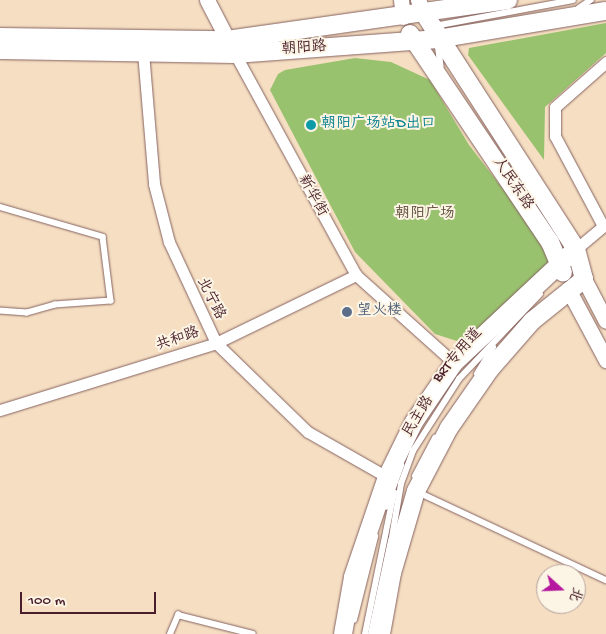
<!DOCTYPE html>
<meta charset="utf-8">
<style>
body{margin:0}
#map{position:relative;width:606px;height:634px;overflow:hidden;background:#f5dec2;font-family:"Gochi Hand","LXGW WenKai TC",sans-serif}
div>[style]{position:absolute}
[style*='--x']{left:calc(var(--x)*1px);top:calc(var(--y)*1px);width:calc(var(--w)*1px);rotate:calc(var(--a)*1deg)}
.green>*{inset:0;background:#99c26f}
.roads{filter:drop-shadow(0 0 1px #866260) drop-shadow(0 0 1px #866260)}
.lane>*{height:5.5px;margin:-2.75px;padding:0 2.75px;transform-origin:2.75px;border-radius:2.75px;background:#fff}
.street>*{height:11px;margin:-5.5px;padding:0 5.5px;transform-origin:5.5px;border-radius:5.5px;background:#fff}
.secondary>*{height:15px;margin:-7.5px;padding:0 7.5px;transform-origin:7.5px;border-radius:7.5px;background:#fff}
.primary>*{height:18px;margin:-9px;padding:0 9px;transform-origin:9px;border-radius:9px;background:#fff}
.dots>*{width:14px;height:14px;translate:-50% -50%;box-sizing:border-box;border:2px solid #fcf5e5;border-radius:50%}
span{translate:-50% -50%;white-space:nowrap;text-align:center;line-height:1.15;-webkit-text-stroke:4px #fcf5e5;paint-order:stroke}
.street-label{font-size:15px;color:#4a1f2b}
.culture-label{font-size:15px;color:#0d838f}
.left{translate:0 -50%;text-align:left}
.park-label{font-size:15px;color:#62503f}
.service-label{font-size:15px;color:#4e5e75}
.north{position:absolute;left:536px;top:564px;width:50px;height:50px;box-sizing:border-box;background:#fcf5e5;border:1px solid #b59f9b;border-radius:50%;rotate:110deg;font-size:14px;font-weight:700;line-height:20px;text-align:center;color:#4a1f2b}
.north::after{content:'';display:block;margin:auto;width:18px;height:22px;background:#b5179e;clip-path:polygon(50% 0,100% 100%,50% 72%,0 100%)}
.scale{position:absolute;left:20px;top:592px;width:136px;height:22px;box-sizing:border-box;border:2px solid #4a1f2b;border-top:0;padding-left:6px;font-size:15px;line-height:18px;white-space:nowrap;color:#4a1f2b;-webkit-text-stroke:4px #fcf5e5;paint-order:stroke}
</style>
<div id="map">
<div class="green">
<div style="clip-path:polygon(606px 23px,606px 53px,545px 107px,544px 160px,468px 55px,469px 48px)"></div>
<div style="clip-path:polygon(355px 58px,391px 62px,430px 80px,469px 145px,548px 247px,550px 261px,542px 274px,463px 343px,435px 334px,355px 252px,270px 90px,278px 74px,285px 70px)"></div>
</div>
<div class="roads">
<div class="lane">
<div style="--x:579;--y:8;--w:14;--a:-34"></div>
<div style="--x:439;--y:30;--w:5;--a:-79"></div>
<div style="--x:440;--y:25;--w:135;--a:-10.6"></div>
<div style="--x:438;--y:44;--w:22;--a:82"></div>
<div style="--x:0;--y:207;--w:107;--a:16.2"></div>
<div style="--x:103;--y:237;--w:64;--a:82.9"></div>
<div style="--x:111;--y:301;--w:56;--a:175.9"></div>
<div style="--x:55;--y:305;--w:29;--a:164"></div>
<div style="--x:27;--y:313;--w:27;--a:-176"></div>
<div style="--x:477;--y:374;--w:31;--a:-59"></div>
<div style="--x:415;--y:476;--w:43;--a:-62.2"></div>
<div style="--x:418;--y:492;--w:208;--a:25.1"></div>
<div style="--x:386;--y:507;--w:44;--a:-69.9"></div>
<div style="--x:391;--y:543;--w:60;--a:-80.4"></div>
<div style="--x:401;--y:484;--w:35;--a:-70"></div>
<div style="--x:413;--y:451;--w:85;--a:-57.4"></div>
<div style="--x:459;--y:379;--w:117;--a:-46.4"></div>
<div style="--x:354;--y:620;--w:86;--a:-75.8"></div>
<div style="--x:170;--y:634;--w:21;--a:-67"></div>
<div style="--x:178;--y:615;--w:77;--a:14.2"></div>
<div style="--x:365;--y:634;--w:144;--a:-78.4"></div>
<div style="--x:371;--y:634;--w:95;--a:-77.9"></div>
</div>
<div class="street">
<div style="--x:143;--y:52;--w:132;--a:85.2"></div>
<div style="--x:154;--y:184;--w:60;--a:75.5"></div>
<div style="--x:169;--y:242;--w:111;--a:65"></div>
<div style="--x:216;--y:343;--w:128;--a:44.1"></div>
<div style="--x:308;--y:432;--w:91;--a:29.7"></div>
<div style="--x:235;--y:54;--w:252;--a:61.3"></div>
<div style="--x:356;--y:275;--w:132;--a:41.9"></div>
<div style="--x:576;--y:249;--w:35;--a:-40"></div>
<div style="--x:603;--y:226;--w:102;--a:-118.1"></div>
<div style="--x:555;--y:136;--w:29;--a:-90"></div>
<div style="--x:555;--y:107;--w:68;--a:-41.4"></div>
<div style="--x:0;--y:410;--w:226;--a:-17.2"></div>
<div style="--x:216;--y:343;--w:156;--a:-25.9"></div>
</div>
<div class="secondary">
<div style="--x:207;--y:0;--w:54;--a:62.5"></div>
<div style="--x:401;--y:0;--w:17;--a:83"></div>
<div style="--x:418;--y:0;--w:17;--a:65"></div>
<div style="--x:584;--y:279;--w:47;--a:62.4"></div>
<div style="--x:568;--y:289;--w:81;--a:61.8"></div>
</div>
<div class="primary">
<div style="--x:410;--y:34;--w:251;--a:56.1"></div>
<div style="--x:550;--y:242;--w:33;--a:67"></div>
<div style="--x:0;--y:37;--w:227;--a:0.8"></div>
<div style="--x:227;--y:40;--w:284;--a:-8.1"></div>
<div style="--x:0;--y:50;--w:235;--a:1"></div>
<div style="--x:235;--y:54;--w:204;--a:-4.2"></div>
<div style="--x:438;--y:39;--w:170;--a:-9.5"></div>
<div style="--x:343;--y:634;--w:58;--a:-80"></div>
<div style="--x:353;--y:577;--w:106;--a:-71.2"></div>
<div style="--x:387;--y:477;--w:61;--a:-63.9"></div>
<div style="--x:414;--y:422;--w:71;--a:-55.9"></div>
<div style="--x:454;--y:363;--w:167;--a:-43.1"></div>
<div style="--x:381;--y:634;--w:62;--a:-79.8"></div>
<div style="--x:392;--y:573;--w:85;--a:-73.7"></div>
<div style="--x:416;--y:491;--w:71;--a:-62.4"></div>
<div style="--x:449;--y:428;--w:72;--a:-55.2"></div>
<div style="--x:490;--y:369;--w:64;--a:-48.8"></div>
<div style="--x:532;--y:321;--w:67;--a:-38.9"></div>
<div style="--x:584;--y:279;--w:31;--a:-105"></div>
<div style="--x:576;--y:249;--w:278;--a:-122.8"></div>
</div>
</div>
<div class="dots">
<div style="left:311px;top:125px;background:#0f9aa8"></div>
<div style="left:347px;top:312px;background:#5c6f8a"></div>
</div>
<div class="street-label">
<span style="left:304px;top:49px;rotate:-4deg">朝阳路</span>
<span style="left:512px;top:184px;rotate:56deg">人民东路</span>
<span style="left:312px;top:196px;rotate:61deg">新华街</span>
<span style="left:210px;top:299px;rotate:63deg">北宁路</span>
<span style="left:178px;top:340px;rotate:-19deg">共和路</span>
<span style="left:458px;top:356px;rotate:-49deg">BRT专用道</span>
<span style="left:419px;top:417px;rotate:-59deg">民主路</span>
</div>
<div class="culture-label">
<span class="left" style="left:321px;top:125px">朝阳广场站D出口</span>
</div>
<div class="park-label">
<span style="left:425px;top:215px">朝阳广场</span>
</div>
<div class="service-label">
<span class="left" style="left:357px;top:312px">望火楼</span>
</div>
<div class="north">北</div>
<div class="scale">100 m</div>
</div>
